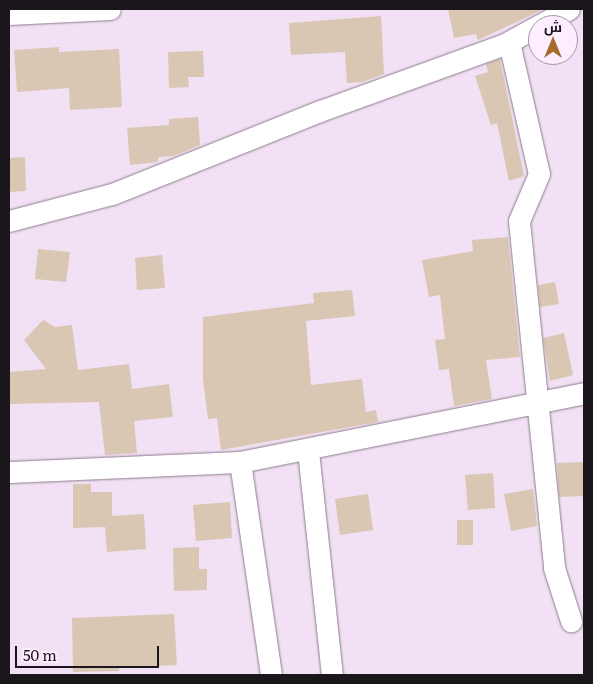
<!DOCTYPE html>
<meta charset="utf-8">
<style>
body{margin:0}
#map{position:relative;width:593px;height:684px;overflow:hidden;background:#f2e0f4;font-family:Literata,Cairo,serif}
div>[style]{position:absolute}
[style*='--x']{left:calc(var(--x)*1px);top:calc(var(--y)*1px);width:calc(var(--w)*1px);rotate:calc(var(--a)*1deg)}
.building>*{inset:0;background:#d9c7b3}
.roads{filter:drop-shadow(0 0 1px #8c7b8d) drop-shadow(0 0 1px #8c7b8d)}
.street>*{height:21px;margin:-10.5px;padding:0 10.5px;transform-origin:10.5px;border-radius:10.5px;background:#fff}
span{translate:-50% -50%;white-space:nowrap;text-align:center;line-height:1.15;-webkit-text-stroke:4px #fdeeff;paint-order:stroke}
.frame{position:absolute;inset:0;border:10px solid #1b151c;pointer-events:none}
.north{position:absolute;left:528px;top:15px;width:50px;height:50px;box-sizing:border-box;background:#fdeeff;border:1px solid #a397a4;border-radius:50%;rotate:0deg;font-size:14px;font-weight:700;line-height:20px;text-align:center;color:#1b151c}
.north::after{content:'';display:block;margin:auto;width:18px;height:22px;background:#a66e2a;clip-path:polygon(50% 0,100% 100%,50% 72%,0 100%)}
.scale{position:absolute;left:15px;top:646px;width:144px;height:22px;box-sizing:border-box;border:2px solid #1b151c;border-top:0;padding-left:6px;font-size:15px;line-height:18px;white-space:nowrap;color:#1b151c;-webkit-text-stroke:4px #fdeeff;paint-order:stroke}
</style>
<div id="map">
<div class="building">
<div style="clip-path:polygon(448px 9px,544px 9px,478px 40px,476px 34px,454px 38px)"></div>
<div style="clip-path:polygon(381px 16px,384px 74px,362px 82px,347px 83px,345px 52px,291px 55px,289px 23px)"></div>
<div style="clip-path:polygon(59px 47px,59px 52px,119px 49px,122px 107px,70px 110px,69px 88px,17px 92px,14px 50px)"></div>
<div style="clip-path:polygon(203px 51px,204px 77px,188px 77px,189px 87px,169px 88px,168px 52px)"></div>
<div style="clip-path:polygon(500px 59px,524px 176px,509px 181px,497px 123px,491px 125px,475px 76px,488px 72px,486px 64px)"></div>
<div style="clip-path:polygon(198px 117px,200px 145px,174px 156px,159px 157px,157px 162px,130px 165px,127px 128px,169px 125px,169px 119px)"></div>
<div style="clip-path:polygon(25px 157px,26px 191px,9px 192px,9px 158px)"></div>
<div style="clip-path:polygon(508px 237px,520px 357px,486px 360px,492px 399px,454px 406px,449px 369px,439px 370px,435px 340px,445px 339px,440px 295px,429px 297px,422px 260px,473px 251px,472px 240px)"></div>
<div style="clip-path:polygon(38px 249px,70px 252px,66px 282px,35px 279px)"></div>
<div style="clip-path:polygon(162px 255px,165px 288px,137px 290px,135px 258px)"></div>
<div style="clip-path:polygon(555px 282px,559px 304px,540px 307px,538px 285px)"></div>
<div style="clip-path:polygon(352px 290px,355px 316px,306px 321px,311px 385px,362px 379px,366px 412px,376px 410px,378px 422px,221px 450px,217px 418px,208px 419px,203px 379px,203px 317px,314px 303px,313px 293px)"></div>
<div style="clip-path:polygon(43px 320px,55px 327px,72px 325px,78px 370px,129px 364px,132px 389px,169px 384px,173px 417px,134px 421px,137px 453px,105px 455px,99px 402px,9px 404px,9px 372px,46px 369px,24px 340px)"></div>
<div style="clip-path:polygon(564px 333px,573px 375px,550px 381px,543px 338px)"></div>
<div style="clip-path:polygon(584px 462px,584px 496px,559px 497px,557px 463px)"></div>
<div style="clip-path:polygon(493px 473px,495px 508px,468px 510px,465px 475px)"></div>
<div style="clip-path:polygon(73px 484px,91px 484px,91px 492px,112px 492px,112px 516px,144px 514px,146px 549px,107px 552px,105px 527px,73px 528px)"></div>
<div style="clip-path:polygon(533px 489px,537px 526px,511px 531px,504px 494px)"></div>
<div style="clip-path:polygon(368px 494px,373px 530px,340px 535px,335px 499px)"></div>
<div style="clip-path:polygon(230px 502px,232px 538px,196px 541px,193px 505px)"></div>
<div style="clip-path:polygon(457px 520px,473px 520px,473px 545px,457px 545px)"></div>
<div style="clip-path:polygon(199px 547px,199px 569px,207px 569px,207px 590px,174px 591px,173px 548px)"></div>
<div style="clip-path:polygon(174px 614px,177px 665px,119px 668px,119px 671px,73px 672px,72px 618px)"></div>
</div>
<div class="roads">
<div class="street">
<div style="--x:9;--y:14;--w:101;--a:-2.8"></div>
<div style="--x:540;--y:25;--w:33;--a:-29"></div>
<div style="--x:509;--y:42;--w:135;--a:77.2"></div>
<div style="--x:539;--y:174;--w:51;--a:113.1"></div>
<div style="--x:519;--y:221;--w:349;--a:84.2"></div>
<div style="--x:554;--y:568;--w:56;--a:72.2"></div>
<div style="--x:9;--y:221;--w:106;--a:-14.7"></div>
<div style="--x:112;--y:194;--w:224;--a:-21.8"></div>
<div style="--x:320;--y:111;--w:197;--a:-19.9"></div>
<div style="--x:505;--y:44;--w:38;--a:-29"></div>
<div style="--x:308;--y:451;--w:225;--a:83.9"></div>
<div style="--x:240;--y:462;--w:215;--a:81.7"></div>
<div style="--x:9;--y:472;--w:231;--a:-2.5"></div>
<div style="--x:240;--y:462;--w:351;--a:-11.3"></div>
</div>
</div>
<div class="frame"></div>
<div class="north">ش</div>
<div class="scale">50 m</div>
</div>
